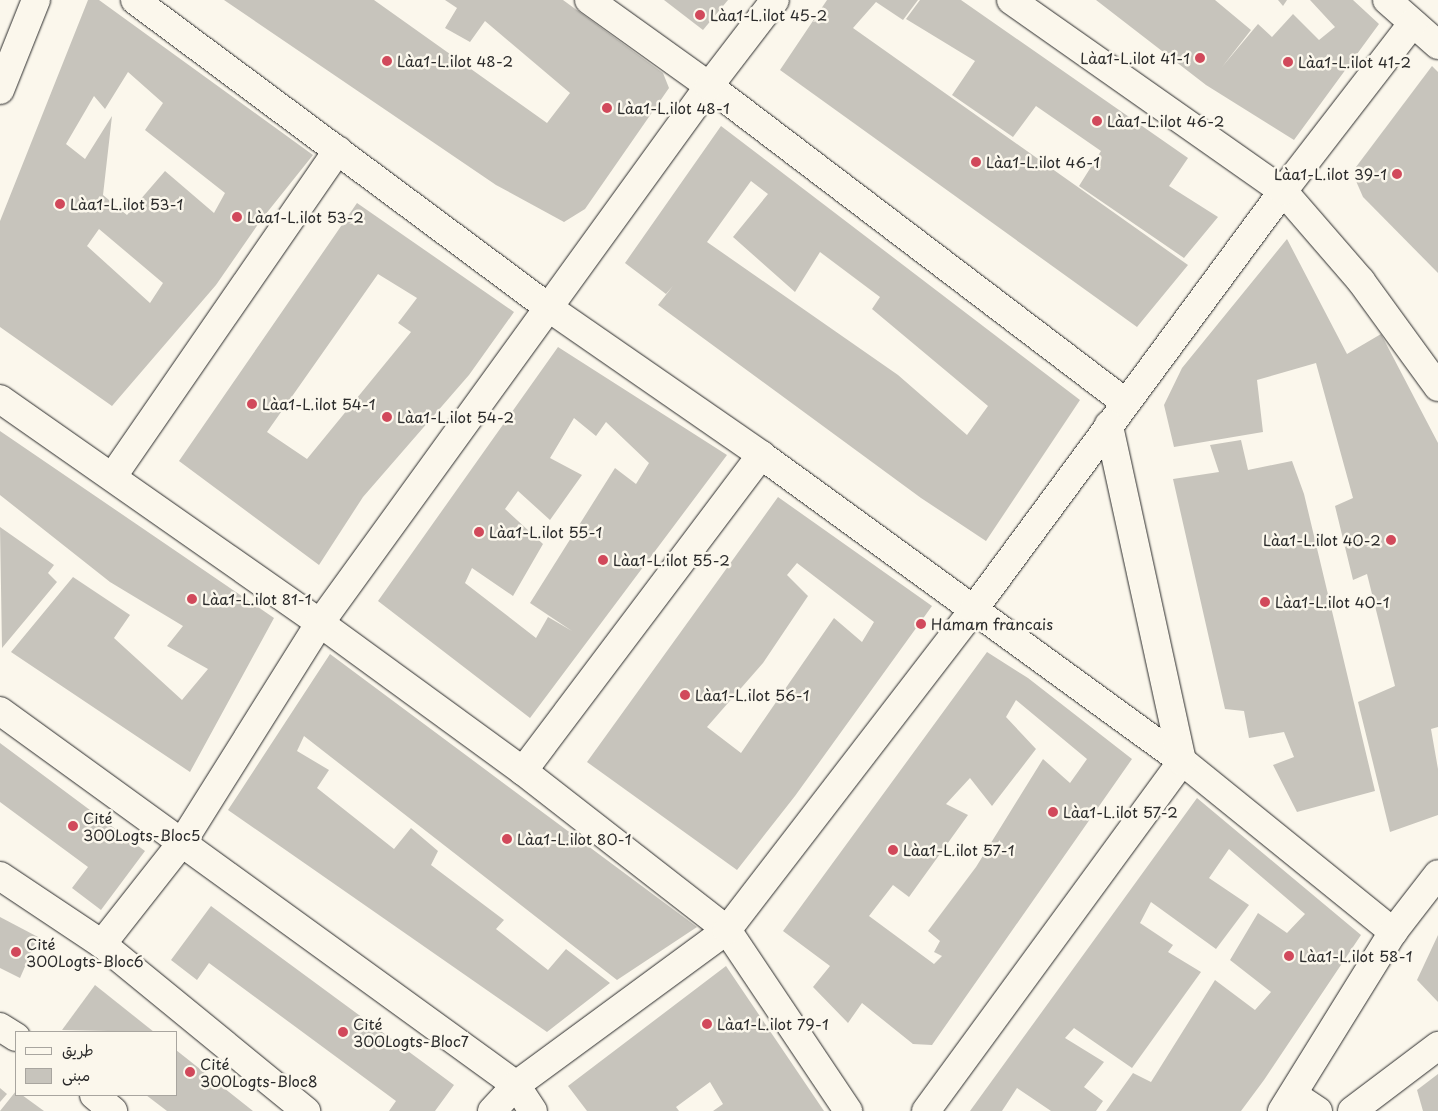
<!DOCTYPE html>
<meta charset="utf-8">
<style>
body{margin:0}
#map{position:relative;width:1438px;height:1111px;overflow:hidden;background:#fbf7ec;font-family:"Playpen Sans","Playpen Sans Arabic",sans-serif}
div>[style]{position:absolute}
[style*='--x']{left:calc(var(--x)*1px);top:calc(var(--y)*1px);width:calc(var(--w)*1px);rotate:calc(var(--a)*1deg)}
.building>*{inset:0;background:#c7c4bc}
.roads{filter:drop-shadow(0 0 1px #2b2b2b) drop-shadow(0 0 1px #2b2b2b)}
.minor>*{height:28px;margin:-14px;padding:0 14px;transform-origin:14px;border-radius:14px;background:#fbf7ec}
.dots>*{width:14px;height:14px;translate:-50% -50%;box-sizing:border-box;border:2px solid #fbf7ec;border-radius:50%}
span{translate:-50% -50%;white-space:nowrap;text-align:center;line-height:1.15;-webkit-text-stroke:5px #fbf7ec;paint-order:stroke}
.poi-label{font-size:15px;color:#2b2b2b}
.left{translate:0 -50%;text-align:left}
.right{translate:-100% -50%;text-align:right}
.legend{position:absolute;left:15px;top:1031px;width:162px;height:65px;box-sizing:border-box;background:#fbf7ec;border:1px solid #a8a59f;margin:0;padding:6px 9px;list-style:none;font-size:15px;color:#2b2b2b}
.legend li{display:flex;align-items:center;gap:10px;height:25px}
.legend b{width:25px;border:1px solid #a8a59f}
</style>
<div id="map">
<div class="building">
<div style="clip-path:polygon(evenodd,88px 0,99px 0,313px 155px,261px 220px,216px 285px,112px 406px,0 327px,0 221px,88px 0,128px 72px,163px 103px,145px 130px,225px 193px,214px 213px,165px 171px,127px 215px,103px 195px,112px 116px,85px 159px,66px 144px,94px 96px,105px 109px,128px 72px,88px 0,99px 229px,163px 283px,150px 303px,87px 246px,99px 229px)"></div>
<div style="clip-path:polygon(224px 0,374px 0,547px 123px,570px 93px,485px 21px,470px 42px,445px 28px,457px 8px,445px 0,563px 0,663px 73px,669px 88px,585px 209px,564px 222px,496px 185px)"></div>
<div style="clip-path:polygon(664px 0,728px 0,703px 30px)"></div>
<div style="clip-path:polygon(827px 0,918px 0,903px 20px,876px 2px,853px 28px,1188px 265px,1137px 327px,780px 70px)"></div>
<div style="clip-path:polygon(920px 0,961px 0,1188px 158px,1169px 186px,1218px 217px,1184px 258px,1079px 186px,1101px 151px,1036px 106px,1013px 137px,952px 95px,975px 61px,906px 19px)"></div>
<div style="clip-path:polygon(1096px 0,1215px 0,1251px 30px,1222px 67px,1258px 24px,1272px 37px,1293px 14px,1319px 40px,1335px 27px,1310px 0,1353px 0,1379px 24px,1294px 140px,1206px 85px)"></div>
<div style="clip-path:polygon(1278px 0,1287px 0,1283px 6px)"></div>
<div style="clip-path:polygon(1432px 66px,1438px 72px,1438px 273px,1363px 197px,1356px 181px,1356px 167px)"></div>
<div style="clip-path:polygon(evenodd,721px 126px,1080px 400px,986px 541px,921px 498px,658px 305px,673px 286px,666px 294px,625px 263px,721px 126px,751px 181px,768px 194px,733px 237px,795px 292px,820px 252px,880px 297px,872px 309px,988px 406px,967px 435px,898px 375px,707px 242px,751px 181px)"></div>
<div style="clip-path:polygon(evenodd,357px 203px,514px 312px,469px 375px,363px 497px,319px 565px,179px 461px,357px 203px,378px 274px,417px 298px,398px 323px,411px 332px,307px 459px,267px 432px,378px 274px)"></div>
<div style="clip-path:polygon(1287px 239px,1347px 354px,1381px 334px,1438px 443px,1438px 727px,1431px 729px,1438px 769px,1438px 815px,1390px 832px,1358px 702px,1395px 686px,1367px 574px,1353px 580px,1335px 506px,1353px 498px,1316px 363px,1257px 380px,1263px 432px,1174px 447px,1164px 405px,1182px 368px)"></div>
<div style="clip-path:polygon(evenodd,558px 347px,727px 455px,530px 718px,378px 601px,558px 347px,574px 418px,596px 436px,606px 422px,649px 463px,636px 484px,615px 468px,530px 603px,572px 631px,548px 617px,536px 638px,465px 583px,472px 568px,513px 596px,543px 544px,505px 509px,518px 491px,550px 520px,582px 475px,550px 458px,574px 418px)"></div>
<div style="clip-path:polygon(0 431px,274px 618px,190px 772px,11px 652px,73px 577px,130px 615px,114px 638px,182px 700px,208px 669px,167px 646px,183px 626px,110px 582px,0 495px)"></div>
<div style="clip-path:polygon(1241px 440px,1248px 470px,1292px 461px,1304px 494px,1375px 791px,1297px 812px,1273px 765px,1294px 757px,1284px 732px,1249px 738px,1244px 711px,1225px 709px,1173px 479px,1219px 472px,1210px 445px)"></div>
<div style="clip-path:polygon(evenodd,778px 497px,932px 606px,795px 796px,737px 870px,587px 762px,778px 497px,797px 563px,874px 622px,862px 642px,834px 618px,741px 753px,707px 727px,763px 663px,808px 596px,787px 575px,797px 563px)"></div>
<div style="clip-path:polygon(0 527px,54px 565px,48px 573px,57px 582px,2px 648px)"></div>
<div style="clip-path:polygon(evenodd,987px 652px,1028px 678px,1132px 759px,932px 1045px,913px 1044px,862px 1003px,848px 1023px,813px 987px,830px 966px,783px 931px,987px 652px,1016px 700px,1087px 759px,1070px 783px,1043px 759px,976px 867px,928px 931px,940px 941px,934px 952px,942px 956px,934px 964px,869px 916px,893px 885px,909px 897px,968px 815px,946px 804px,970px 778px,992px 806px,1036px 749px,1006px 717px,1016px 700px)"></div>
<div style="clip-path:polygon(330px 654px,697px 927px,617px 980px,304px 736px,297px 751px,329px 770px,317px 788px,394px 849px,411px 828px,438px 851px,431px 865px,504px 920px,496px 929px,548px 970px,566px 949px,610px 983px,547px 1032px,228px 810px)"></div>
<div style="clip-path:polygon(0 743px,145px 851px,101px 910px,72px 888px,88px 867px,0 802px)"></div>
<div style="clip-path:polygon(1197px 798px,1361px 935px,1264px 1080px,1241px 1111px,1106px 1111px,1133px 1073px,1151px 1082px,1215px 980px,1255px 1010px,1271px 992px,1230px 960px,1258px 913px,1287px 933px,1305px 914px,1229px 849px,1209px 878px,1249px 905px,1216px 949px,1151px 902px,1140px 923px,1173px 945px,1168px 952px,1201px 972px,1132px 1068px,1074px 1028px,1065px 1038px,1104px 1062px,1084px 1087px,1103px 1101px,1096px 1111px,1051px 1111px,1017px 1088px,1002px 1111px,970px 1111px)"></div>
<div style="clip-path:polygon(211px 906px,454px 1085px,435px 1111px,389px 1111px,396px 1101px,209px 963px,197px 980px,171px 960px)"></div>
<div style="clip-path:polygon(0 917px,38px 937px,20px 978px,0 968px)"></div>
<div style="clip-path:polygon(1438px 935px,1438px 1002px,1417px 980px)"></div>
<div style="clip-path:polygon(726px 966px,824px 1111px,713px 1111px,723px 1104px,710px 1082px,676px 1107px,679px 1111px,587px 1111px,568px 1086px)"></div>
<div style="clip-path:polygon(95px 985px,154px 1032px,62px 1030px)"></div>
<div style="clip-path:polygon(176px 1050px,253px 1111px,167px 1111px,146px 1095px,176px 1095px)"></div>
<div style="clip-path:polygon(1438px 1074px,1438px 1111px,1423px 1111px,1417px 1090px)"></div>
<div style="clip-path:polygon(0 1088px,7px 1094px,0 1102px)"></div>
<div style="clip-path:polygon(16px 1091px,16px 1095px,22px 1095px,44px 1111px,0 1111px)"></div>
</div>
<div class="roads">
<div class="minor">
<div style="--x:135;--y:0;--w:516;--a:36.65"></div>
<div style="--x:549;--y:308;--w:258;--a:34.7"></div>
<div style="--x:761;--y:455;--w:520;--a:36.01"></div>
<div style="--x:1182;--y:761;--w:272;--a:39"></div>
<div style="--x:589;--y:0;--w:148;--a:35.6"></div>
<div style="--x:709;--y:86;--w:524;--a:37.24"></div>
<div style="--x:1011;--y:0;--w:332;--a:35.1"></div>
<div style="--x:1283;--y:191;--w:119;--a:49.1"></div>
<div style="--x:1361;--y:281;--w:131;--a:54"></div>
<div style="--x:1387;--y:0;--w:68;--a:41.4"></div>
<div style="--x:0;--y:90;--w:97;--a:-68.2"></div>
<div style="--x:0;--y:399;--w:391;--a:35"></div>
<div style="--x:320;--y:623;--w:251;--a:36.1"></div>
<div style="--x:523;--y:771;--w:259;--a:37.9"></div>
<div style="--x:727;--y:930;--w:218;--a:56.2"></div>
<div style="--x:113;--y:476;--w:396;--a:-55.4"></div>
<div style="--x:0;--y:711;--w:637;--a:35.93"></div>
<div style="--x:516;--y:1085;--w:31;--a:57"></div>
<div style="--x:523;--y:771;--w:396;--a:-53"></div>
<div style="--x:0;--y:876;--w:123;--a:33.7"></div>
<div style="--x:102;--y:944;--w:264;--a:39.3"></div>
<div style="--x:102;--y:944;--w:131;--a:-51.8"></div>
<div style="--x:183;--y:841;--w:257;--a:-57.9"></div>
<div style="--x:320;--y:623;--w:663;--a:-54.08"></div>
<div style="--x:709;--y:86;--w:108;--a:-52.5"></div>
<div style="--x:0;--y:1027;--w:19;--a:32"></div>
<div style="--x:94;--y:1095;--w:25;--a:40"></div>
<div style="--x:1294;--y:1095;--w:29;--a:34"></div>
<div style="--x:492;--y:1111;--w:35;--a:-47"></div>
<div style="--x:516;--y:1085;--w:262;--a:-36.3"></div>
<div style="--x:727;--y:930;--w:405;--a:-52.4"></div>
<div style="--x:974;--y:609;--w:520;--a:-53.53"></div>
<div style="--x:1283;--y:191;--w:212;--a:-52.3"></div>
<div style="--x:926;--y:1111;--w:434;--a:-53.8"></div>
<div style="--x:1182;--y:761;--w:344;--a:-102.3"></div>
<div style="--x:1282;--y:1111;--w:211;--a:-58.2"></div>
<div style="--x:1393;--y:932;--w:73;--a:-52.2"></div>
<div style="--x:1352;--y:1111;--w:108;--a:-37.1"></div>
</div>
</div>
<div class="dots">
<div style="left:700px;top:15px;background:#d1495b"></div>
<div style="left:1200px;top:58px;background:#d1495b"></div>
<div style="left:387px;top:61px;background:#d1495b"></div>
<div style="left:1288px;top:62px;background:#d1495b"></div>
<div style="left:607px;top:108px;background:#d1495b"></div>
<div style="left:1097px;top:121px;background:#d1495b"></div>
<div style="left:976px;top:162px;background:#d1495b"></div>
<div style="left:1397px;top:174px;background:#d1495b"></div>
<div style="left:60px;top:204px;background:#d1495b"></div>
<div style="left:237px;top:217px;background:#d1495b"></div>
<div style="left:252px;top:404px;background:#d1495b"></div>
<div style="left:387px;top:417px;background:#d1495b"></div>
<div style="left:479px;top:532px;background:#d1495b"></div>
<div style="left:1391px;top:540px;background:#d1495b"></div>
<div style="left:603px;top:560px;background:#d1495b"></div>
<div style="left:192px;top:599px;background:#d1495b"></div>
<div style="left:1265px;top:602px;background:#d1495b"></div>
<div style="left:921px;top:624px;background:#d1495b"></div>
<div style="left:685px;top:695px;background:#d1495b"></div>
<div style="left:1053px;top:812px;background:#d1495b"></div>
<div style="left:73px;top:826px;background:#d1495b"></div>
<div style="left:507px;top:839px;background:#d1495b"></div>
<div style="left:893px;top:850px;background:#d1495b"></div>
<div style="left:16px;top:952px;background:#d1495b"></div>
<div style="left:1289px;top:956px;background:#d1495b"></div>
<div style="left:707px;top:1024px;background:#d1495b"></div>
<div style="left:343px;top:1032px;background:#d1495b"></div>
<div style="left:190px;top:1072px;background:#d1495b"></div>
</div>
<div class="poi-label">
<span class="left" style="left:710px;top:15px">Làa1-L.ilot 45-2</span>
<span class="right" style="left:1190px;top:58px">Làa1-L.ilot 41-1</span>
<span class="left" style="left:397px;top:61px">Làa1-L.ilot 48-2</span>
<span class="left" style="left:1298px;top:62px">Làa1-L.ilot 41-2</span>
<span class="left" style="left:617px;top:108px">Làa1-L.ilot 48-1</span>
<span class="left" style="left:1107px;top:121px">Làa1-L.ilot 46-2</span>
<span class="left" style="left:986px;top:162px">Làa1-L.ilot 46-1</span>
<span class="right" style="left:1387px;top:174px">Làa1-L.ilot 39-1</span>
<span class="left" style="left:70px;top:204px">Làa1-L.ilot 53-1</span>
<span class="left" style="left:247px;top:217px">Làa1-L.ilot 53-2</span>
<span class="left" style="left:262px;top:404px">Làa1-L.ilot 54-1</span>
<span class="left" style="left:397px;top:417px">Làa1-L.ilot 54-2</span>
<span class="left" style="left:489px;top:532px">Làa1-L.ilot 55-1</span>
<span class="right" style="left:1381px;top:540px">Làa1-L.ilot 40-2</span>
<span class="left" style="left:613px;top:560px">Làa1-L.ilot 55-2</span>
<span class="left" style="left:202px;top:599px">Làa1-L.ilot 81-1</span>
<span class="left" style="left:1275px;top:602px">Làa1-L.ilot 40-1</span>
<span class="left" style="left:931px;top:624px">Hamam francais</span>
<span class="left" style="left:695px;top:695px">Làa1-L.ilot 56-1</span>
<span class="left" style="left:1063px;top:812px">Làa1-L.ilot 57-2</span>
<span class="left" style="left:83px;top:826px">Cité<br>300Logts-Bloc5</span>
<span class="left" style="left:517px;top:839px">Làa1-L.ilot 80-1</span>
<span class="left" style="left:903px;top:850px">Làa1-L.ilot 57-1</span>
<span class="left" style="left:26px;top:952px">Cité<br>300Logts-Bloc6</span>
<span class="left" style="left:1299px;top:956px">Làa1-L.ilot 58-1</span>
<span class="left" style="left:353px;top:1032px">Cité<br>300Logts-Bloc7</span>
<span class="left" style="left:717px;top:1024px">Làa1-L.ilot 79-1</span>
<span class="left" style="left:200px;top:1072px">Cité<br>300Logts-Bloc8</span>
</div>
<ul class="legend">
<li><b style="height:6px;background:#fbf7ec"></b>طريق</li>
<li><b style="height:14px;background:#c7c4bc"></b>مبنى</li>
</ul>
</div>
